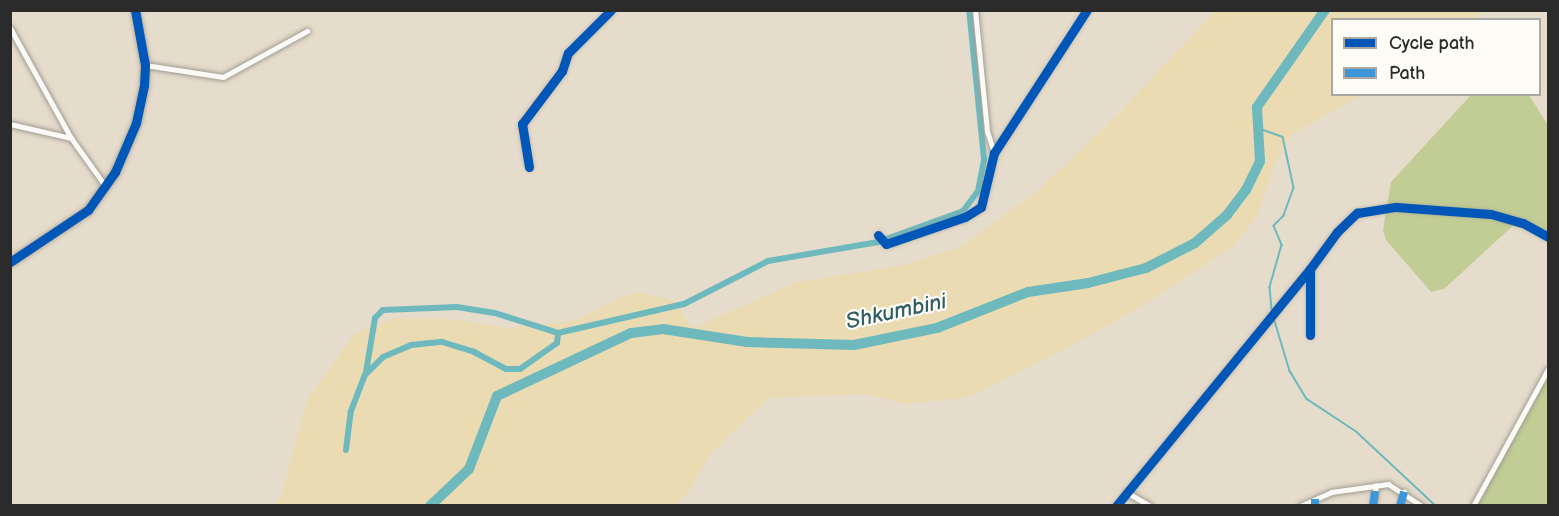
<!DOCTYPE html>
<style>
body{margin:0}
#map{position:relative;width:1559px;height:516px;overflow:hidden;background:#e6dccc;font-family:"Balsamiq Sans",sans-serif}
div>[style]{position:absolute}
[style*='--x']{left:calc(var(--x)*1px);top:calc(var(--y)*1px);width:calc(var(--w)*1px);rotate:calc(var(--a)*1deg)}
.green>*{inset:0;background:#c2cd95}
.sand>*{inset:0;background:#eadbb3}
.stream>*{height:1.5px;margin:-0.75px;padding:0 0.75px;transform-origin:0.75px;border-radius:0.75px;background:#6eb9be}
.canal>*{height:6px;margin:-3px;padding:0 3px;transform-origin:3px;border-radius:3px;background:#6eb9be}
.river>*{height:10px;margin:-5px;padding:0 5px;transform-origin:5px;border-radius:5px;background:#6eb9be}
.roads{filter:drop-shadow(0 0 2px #a29d93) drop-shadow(0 0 2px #a29d93)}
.minor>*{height:5px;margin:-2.5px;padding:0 2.5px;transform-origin:2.5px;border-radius:2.5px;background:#fbfaf7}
.tertiary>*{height:7px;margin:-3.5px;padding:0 3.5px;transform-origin:3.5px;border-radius:3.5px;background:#fbfaf7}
.quiet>*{height:8px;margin-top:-4px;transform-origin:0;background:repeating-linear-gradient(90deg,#3c96d7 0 15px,transparent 0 23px)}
.cycleway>*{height:9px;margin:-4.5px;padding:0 4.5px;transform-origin:4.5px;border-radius:4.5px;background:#0057b8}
span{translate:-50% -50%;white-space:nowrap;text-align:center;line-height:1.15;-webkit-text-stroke:4.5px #fdfcf7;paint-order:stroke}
.water-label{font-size:22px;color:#315e63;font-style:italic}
.frame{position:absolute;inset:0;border:12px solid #2b2b2b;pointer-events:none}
.legend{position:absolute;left:1331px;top:18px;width:210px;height:78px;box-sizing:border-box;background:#fdfcf7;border:2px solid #a9a8a5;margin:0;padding:8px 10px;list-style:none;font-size:18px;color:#2b2b2b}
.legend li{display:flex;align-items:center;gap:12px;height:30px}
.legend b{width:30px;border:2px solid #a9a8a5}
</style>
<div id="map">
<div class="green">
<div style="clip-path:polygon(1471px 95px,1529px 95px,1548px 125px,1548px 236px,1518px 221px,1444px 289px,1431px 292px,1386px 240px,1383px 230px,1391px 182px)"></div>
<div style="clip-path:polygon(1548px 370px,1548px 505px,1475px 506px)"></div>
</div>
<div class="sand">
<div style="clip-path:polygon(1216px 10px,1482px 11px,1473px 19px,1332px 20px,1332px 94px,1362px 95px,1293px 134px,1279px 154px,1258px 214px,1234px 246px,1150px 301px,1071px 346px,969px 397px,906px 404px,866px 394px,768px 398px,709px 456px,687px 495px,676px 505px,274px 505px,281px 496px,307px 400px,355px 333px,395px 318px,449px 319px,510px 328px,555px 323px,579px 319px,630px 293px,642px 293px,673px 301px,693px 328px,797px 282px,904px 265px,961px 247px,1042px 187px,1120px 112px)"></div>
</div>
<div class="stream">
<div style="--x:1261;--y:129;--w:23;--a:20"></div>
<div style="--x:1283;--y:137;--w:52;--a:77.8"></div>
<div style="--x:1294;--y:188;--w:30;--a:110"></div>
<div style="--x:1284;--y:216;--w:14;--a:135"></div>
<div style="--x:1274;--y:226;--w:21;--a:67"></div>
<div style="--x:1282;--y:245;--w:44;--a:105.9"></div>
<div style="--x:1270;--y:287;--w:23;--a:85"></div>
<div style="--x:1274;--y:318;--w:55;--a:73.2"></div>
<div style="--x:1290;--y:371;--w:33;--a:59"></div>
<div style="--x:1307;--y:399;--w:60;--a:33.4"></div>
<div style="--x:1357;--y:432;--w:108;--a:43.1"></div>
</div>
<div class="canal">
<div style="--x:366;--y:372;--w:55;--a:-80.5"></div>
<div style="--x:375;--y:318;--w:11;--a:-45"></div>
<div style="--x:383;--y:310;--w:74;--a:-2.3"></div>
<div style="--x:457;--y:307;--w:38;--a:9"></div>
<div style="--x:495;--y:313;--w:66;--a:17.6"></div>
<div style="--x:346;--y:450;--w:39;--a:-83"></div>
<div style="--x:351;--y:411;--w:39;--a:-69"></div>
<div style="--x:365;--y:375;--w:25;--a:-45"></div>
<div style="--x:383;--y:357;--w:30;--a:-23"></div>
<div style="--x:411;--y:345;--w:31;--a:-6"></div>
<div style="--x:442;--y:342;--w:34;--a:17"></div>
<div style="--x:474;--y:352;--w:36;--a:28"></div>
<div style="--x:506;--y:369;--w:14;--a:0"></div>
<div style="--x:520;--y:369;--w:45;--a:-35.1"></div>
<div style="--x:557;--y:343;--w:10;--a:-84"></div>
<div style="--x:558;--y:333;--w:129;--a:-13"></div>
<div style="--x:684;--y:304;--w:94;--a:-27.1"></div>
<div style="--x:768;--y:261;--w:112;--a:-9.8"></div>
<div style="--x:878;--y:242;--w:90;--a:-20"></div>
<div style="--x:963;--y:211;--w:25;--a:-53"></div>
<div style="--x:978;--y:191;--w:33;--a:-79"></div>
<div style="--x:984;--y:159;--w:150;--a:-95.7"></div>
</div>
<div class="river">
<div style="--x:430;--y:506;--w:54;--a:-43.5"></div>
<div style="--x:469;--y:469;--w:78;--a:-69"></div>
<div style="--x:497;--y:396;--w:148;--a:-25.2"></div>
<div style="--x:631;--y:333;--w:32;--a:-7"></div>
<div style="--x:663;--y:329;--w:85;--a:8.8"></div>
<div style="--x:747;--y:342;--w:107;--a:1.6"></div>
<div style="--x:854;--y:345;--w:85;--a:-11.6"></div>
<div style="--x:937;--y:328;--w:98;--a:-21.6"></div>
<div style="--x:1028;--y:292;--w:61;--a:-8.5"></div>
<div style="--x:1088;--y:283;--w:60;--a:-14.5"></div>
<div style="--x:1146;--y:268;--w:55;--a:-27"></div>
<div style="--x:1195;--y:243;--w:43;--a:-41.2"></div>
<div style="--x:1227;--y:215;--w:31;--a:-53"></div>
<div style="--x:1246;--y:190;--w:32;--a:-64"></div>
<div style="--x:1260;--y:161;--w:54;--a:-93.2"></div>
<div style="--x:1257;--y:107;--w:118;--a:-55"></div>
</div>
<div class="roads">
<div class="minor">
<div style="--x:975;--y:10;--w:122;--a:84.3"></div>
<div style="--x:987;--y:131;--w:23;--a:72"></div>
<div style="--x:10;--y:28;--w:126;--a:61"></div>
<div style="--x:71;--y:138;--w:60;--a:54.5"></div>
<div style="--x:145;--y:65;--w:79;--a:8.7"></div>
<div style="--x:223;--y:77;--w:96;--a:-28.7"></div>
<div style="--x:10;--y:124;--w:63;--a:12.9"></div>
<div style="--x:529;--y:167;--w:44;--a:-99.2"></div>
<div style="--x:522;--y:124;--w:66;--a:-53"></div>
<div style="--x:562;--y:71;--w:19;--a:-72"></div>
<div style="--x:568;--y:53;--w:61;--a:-45"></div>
<div style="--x:878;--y:235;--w:12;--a:48"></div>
<div style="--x:886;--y:244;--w:83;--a:-18.9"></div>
<div style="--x:965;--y:217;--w:19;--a:-32"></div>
<div style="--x:981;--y:207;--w:56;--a:-76.5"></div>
<div style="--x:994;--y:153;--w:171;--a:-57"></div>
<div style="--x:1310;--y:335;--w:66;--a:-90"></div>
<div style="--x:1310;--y:269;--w:46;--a:-53.9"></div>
<div style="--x:1337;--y:232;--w:28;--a:-44"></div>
<div style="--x:1357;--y:213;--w:39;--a:-9"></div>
<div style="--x:1396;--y:207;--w:95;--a:4.2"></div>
<div style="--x:1491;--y:214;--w:33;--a:16"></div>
<div style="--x:1523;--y:223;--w:29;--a:29"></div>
<div style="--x:1126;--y:492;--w:28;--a:30"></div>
<div style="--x:1116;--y:506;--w:306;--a:-50.7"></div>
<div style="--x:1300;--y:506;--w:34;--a:-24"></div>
<div style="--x:1331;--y:492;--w:58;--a:-8"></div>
<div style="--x:1388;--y:484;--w:40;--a:32.9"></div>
<div style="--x:1373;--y:506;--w:21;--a:-82"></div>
<div style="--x:1400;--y:506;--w:15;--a:-74"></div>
<div style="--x:1473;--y:506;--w:156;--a:-61.3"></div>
</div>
<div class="tertiary">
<div style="--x:10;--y:262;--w:94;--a:-33.7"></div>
<div style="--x:88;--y:210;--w:47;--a:-54.6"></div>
<div style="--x:115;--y:172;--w:53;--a:-66.8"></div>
<div style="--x:136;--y:123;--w:39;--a:-78"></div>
<div style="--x:144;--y:85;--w:20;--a:-87"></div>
<div style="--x:145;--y:65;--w:56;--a:-100.3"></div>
</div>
</div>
<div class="quiet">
<div style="--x:1315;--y:506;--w:7;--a:-90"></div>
<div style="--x:1373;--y:506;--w:21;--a:-82"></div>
<div style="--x:1400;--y:506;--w:15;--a:-74"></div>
</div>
<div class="cycleway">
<div style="--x:529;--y:167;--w:44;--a:-99.2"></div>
<div style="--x:522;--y:124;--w:66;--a:-53"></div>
<div style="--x:562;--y:71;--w:19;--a:-72"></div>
<div style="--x:568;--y:53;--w:61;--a:-45"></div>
<div style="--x:878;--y:235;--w:12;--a:48"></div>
<div style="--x:886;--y:244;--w:83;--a:-18.9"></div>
<div style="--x:965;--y:217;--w:19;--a:-32"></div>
<div style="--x:981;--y:207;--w:56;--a:-76.5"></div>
<div style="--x:994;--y:153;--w:171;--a:-57"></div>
<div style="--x:10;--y:262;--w:94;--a:-33.7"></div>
<div style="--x:88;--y:210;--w:47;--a:-54.6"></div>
<div style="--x:115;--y:172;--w:53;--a:-66.8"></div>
<div style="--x:136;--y:123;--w:39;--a:-78"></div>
<div style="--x:144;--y:85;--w:20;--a:-87"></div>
<div style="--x:145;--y:65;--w:56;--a:-100.3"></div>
<div style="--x:1310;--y:335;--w:66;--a:-90"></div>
<div style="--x:1310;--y:269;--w:46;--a:-53.9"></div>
<div style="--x:1337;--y:232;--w:28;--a:-44"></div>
<div style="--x:1357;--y:213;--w:39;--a:-9"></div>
<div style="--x:1396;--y:207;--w:95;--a:4.2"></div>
<div style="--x:1491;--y:214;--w:33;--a:16"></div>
<div style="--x:1523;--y:223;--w:29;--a:29"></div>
<div style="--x:1116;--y:506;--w:306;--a:-50.7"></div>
</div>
<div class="water-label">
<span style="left:896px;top:312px;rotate:-12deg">Shkumbini</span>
</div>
<div class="frame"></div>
<ul class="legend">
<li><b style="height:8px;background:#0057b8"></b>Cycle path</li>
<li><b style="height:8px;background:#3c96d7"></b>Path</li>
</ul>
</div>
